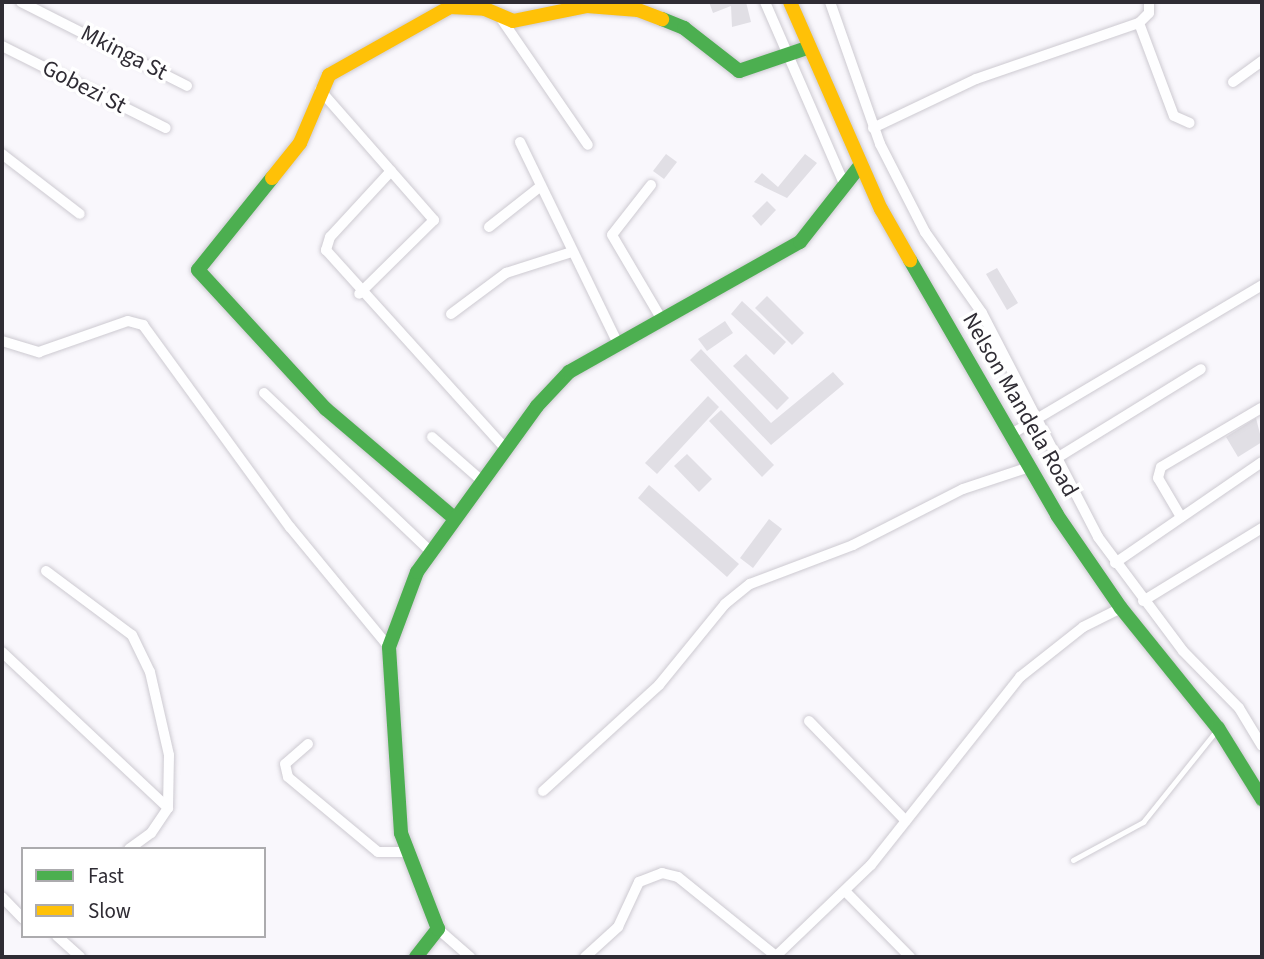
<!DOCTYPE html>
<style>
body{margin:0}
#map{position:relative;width:1264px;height:959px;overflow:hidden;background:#f9f7fc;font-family:"Source Sans 3",sans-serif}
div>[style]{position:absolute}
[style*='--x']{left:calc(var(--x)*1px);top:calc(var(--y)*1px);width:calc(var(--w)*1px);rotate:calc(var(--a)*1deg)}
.building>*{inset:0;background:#e1dfe5}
.roads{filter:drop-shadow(0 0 2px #cdcad1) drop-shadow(0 0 2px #cdcad1)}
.lane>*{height:5px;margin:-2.5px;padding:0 2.5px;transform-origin:2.5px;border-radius:2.5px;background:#fefeff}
.street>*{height:10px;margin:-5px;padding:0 5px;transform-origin:5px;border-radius:5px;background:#fefeff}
.fast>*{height:14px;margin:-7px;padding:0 7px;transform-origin:7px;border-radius:7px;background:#4caf50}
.slow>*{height:14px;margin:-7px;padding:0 7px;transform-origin:7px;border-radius:7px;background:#ffc107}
span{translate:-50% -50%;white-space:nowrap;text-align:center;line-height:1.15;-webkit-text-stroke:7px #fff;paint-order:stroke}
.street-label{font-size:23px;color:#2f2c34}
.frame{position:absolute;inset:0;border:4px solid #2f2c34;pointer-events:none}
.legend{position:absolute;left:21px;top:847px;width:245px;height:91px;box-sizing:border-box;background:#fff;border:2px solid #acabae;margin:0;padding:9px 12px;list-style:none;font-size:21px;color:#2f2c34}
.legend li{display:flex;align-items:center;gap:14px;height:35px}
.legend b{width:35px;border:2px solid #acabae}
</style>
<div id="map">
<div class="building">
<div style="clip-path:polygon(709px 2px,746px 2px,751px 22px,732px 27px,731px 6px,713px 13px)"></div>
<div style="clip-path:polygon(666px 154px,677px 162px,664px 179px,653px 171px)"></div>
<div style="clip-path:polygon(805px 154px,817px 163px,787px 198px,754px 182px,762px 173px,778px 187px)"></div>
<div style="clip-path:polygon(767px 201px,776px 210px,761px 226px,752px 216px)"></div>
<div style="clip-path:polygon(997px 268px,1018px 303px,1007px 310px,986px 274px)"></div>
<div style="clip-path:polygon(767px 296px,804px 333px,792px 345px,755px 308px)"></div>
<div style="clip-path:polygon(742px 301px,786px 342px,774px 355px,731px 314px)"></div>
<div style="clip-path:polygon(725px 321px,733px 333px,707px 351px,698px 339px)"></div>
<div style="clip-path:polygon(701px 349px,771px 423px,833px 372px,844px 384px,771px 445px,690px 360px)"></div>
<div style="clip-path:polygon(746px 354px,789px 398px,777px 410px,733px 366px)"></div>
<div style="clip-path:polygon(708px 396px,719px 407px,657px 474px,645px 463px)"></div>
<div style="clip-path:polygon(721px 410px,774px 465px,762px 477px,709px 421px)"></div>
<div style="clip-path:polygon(1256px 418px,1262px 442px,1238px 457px,1226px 437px)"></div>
<div style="clip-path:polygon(687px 454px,712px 479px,699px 492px,674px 466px)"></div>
<div style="clip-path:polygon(649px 485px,739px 564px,727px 577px,638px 498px)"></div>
<div style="clip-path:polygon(769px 519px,782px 529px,753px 568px,740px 558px)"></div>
</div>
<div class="roads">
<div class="lane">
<div style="--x:1073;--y:860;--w:80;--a:-28.5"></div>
<div style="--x:1143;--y:822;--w:117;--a:-51.3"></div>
</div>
<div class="street">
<div style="--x:21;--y:2;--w:186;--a:26.8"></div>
<div style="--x:765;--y:2;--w:201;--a:66.5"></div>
<div style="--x:830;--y:2;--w:151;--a:70.6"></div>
<div style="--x:880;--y:144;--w:99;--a:62.9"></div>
<div style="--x:925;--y:232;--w:99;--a:54.9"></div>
<div style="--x:982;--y:313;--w:252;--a:62.6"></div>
<div style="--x:1098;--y:537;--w:142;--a:53.3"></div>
<div style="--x:1183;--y:651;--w:80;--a:45.5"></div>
<div style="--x:1239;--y:708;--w:44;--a:58.8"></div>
<div style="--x:500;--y:17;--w:155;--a:55.5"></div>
<div style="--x:1139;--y:23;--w:99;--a:69.4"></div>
<div style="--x:1174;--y:116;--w:17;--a:24"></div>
<div style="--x:2;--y:46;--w:183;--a:26.6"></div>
<div style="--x:1233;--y:82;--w:36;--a:-36"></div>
<div style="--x:320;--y:90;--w:173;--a:48.8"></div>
<div style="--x:434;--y:220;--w:105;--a:135.4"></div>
<div style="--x:873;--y:128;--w:114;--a:-25.4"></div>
<div style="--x:976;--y:79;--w:172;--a:-19"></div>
<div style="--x:1139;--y:23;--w:14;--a:-45"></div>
<div style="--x:1149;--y:13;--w:11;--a:-90"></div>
<div style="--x:520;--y:142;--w:225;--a:64.1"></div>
<div style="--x:2;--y:154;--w:98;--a:37.6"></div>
<div style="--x:391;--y:171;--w:90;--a:132.7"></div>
<div style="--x:330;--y:237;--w:14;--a:107"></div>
<div style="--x:326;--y:250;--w:268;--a:47.9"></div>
<div style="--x:651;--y:185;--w:63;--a:128"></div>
<div style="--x:612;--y:235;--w:99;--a:59.5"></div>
<div style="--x:489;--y:227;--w:66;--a:-38.3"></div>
<div style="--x:451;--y:314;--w:69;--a:-36.7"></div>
<div style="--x:506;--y:273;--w:69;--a:-17.7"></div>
<div style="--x:2;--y:341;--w:39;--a:17"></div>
<div style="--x:39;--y:352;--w:94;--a:-19.2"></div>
<div style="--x:128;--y:321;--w:16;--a:15"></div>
<div style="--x:143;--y:325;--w:250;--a:54"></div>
<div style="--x:290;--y:527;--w:156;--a:50.5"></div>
<div style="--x:264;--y:393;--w:229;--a:43.6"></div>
<div style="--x:1013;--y:433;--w:290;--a:-30.7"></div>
<div style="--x:432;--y:437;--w:67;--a:41.3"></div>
<div style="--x:1057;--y:458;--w:169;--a:-31.7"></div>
<div style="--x:1181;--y:517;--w:45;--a:-120.5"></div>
<div style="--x:1158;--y:478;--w:11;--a:-75"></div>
<div style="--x:1161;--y:467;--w:116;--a:-30.5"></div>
<div style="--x:1115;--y:563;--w:178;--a:-34.5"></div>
<div style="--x:46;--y:571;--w:107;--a:36.7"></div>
<div style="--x:132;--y:635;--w:41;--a:64.1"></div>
<div style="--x:150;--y:672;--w:85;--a:77.1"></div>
<div style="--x:169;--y:755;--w:53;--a:91.1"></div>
<div style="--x:168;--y:808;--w:30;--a:124"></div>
<div style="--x:151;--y:833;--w:27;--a:144"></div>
<div style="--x:1143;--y:601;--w:140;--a:-31.5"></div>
<div style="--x:2;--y:652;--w:228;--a:43.2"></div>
<div style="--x:809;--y:721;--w:139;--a:45.9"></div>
<div style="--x:308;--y:744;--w:30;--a:139"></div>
<div style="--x:285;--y:764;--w:13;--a:77"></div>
<div style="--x:288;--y:777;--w:117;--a:39.8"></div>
<div style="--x:378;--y:852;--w:29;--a:0"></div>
<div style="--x:543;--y:791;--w:157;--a:-42.4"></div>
<div style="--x:659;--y:685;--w:104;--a:-50.8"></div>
<div style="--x:725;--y:604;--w:32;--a:-39"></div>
<div style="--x:750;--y:584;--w:110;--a:-20.7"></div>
<div style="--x:853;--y:545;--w:123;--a:-27"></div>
<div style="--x:963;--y:489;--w:70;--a:-18.4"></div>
<div style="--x:845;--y:891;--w:93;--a:45.4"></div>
<div style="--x:2;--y:897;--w:30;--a:46"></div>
<div style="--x:438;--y:929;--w:43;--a:41.2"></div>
<div style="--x:57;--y:936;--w:31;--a:42"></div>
<div style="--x:585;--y:957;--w:45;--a:-42.3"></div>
<div style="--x:618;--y:927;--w:50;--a:-65"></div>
<div style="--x:639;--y:882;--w:25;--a:-21"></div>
<div style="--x:662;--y:873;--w:16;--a:14"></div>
<div style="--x:678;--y:877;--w:126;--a:38.9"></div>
<div style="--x:775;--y:957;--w:133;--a:-43.8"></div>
<div style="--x:871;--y:865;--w:240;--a:-51.6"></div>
<div style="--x:1020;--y:677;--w:80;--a:-38.4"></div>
<div style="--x:1083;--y:627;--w:42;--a:-26.6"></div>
</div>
<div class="fast">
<div style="--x:662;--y:19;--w:24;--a:22"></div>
<div style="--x:684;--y:28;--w:70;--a:38"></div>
<div style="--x:739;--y:71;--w:72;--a:-18.7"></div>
<div style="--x:272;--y:178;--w:118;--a:128.8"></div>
<div style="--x:198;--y:270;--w:189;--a:47.4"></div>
<div style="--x:326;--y:409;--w:168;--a:40.4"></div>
<div style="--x:910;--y:260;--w:294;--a:60"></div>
<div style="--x:1057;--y:515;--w:113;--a:55.5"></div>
<div style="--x:1121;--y:608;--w:154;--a:51.1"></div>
<div style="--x:1218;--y:728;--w:84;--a:58.2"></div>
<div style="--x:416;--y:957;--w:36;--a:-52"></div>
<div style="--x:438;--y:929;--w:103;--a:-111.1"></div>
<div style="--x:401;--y:833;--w:186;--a:-93.7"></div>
<div style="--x:389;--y:647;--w:80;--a:-69.5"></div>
<div style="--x:417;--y:572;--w:205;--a:-54.1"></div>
<div style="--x:537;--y:406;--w:47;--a:-46.7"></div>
<div style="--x:569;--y:372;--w:265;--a:-29.4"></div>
<div style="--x:800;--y:242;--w:95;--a:-51.8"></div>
</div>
<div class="slow">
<div style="--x:790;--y:2;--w:226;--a:66.3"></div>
<div style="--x:881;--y:209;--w:59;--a:60.4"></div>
<div style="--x:272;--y:178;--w:45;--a:-51.3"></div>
<div style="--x:300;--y:143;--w:74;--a:-66.9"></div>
<div style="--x:329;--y:75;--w:139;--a:-29.3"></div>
<div style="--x:450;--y:7;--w:35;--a:3"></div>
<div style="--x:485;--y:9;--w:30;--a:23"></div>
<div style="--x:513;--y:21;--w:76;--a:-11.5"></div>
<div style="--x:587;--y:6;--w:51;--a:4.5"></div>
<div style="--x:638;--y:10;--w:26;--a:21"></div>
</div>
</div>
<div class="street-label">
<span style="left:124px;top:53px;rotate:27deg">Mkinga St</span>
<span style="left:84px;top:87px;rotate:27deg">Gobezi St</span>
<span style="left:1020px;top:405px;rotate:60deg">Nelson Mandela Road</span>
</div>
<div class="frame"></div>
<ul class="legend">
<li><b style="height:9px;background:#4caf50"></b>Fast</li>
<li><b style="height:9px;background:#ffc107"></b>Slow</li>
</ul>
</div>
